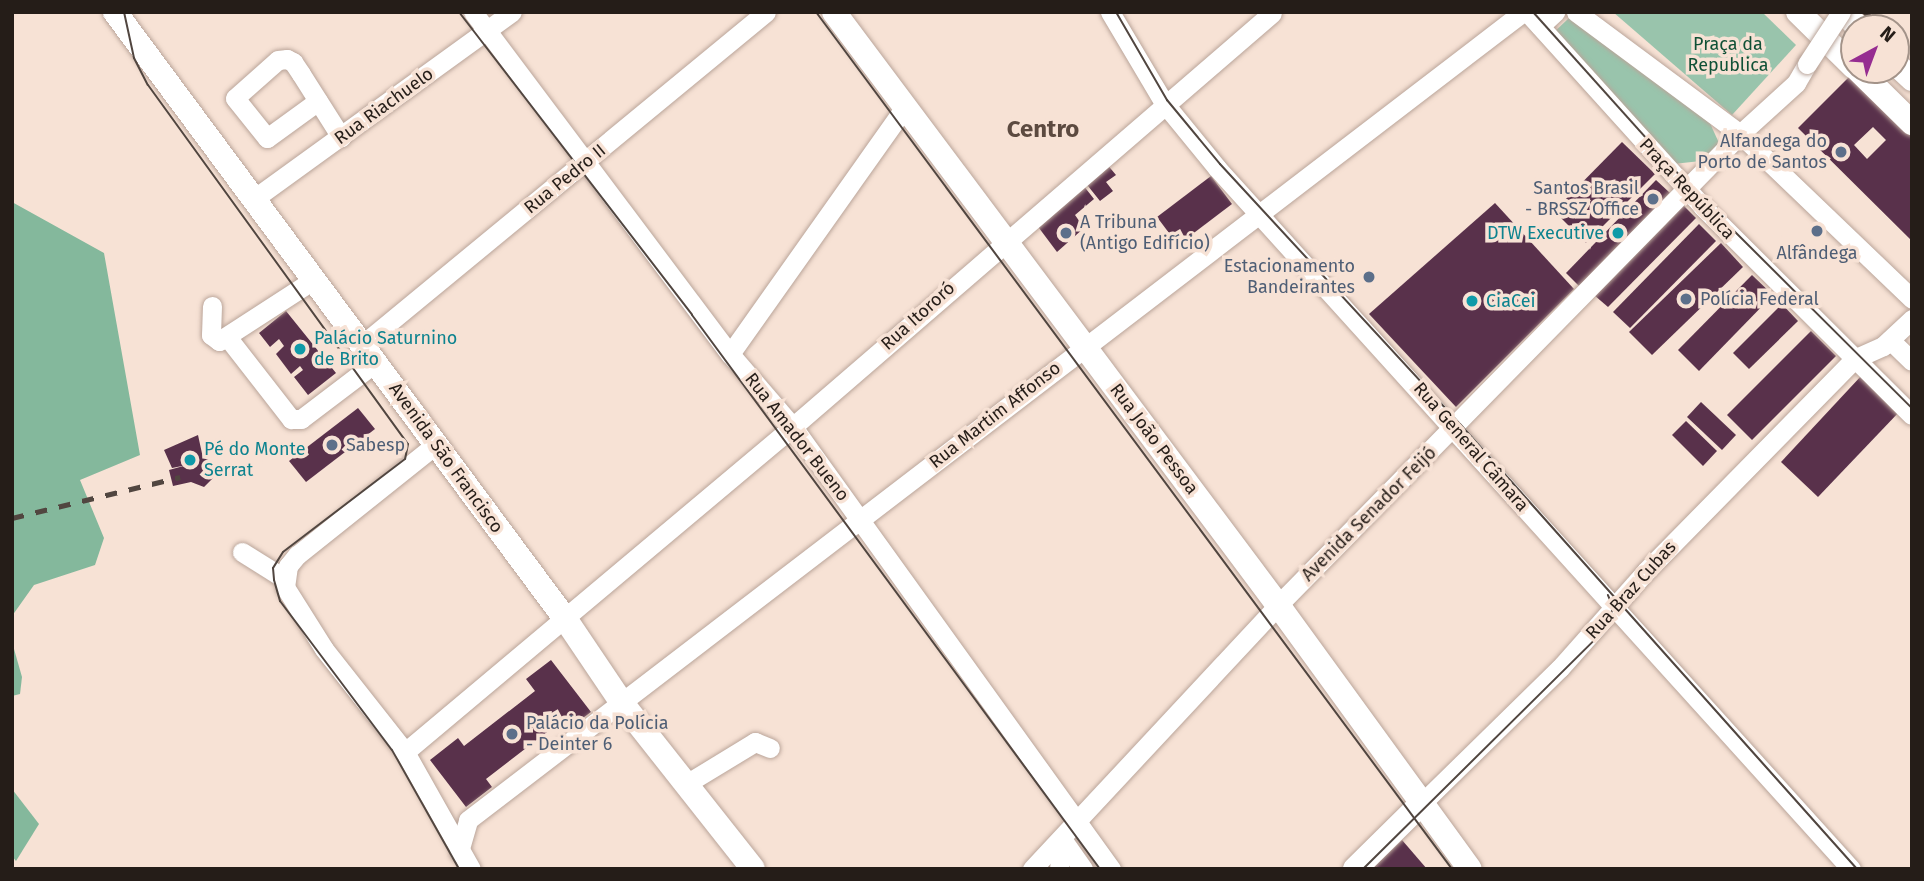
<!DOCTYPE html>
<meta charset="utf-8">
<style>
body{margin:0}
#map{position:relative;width:1924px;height:881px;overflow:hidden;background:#f7e2d5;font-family:"Fira Sans",sans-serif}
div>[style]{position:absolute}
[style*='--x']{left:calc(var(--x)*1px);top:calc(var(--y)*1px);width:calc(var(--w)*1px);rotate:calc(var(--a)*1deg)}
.green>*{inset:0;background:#99c4ac}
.forest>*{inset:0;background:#84b89c}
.building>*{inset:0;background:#59314b}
.roads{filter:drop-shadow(0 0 2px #baa59a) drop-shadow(0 0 2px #baa59a)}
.minor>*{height:19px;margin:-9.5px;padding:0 9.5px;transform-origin:9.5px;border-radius:9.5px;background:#fff}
.major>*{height:24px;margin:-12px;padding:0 12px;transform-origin:12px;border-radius:12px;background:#fff}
.tram>*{height:2px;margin:-1px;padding:0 1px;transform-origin:1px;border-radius:1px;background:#514640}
.rail>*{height:4.5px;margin-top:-2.25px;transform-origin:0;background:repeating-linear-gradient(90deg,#514640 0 12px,transparent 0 24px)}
.bridges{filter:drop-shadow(0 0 2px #baa59a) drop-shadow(0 0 2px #baa59a)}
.minor-bridge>*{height:19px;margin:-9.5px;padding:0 9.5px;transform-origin:9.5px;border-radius:9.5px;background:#fff}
.dots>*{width:19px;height:19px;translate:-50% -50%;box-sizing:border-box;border:4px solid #f7e2d5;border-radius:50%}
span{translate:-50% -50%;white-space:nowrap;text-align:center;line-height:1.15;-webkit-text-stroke:7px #f7e2d5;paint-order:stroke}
.park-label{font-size:18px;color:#105136}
.street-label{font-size:18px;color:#251d18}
.service-label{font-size:18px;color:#4e5e75}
.right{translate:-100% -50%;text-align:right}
.left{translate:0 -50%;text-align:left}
.culture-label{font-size:18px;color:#0d838f}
.district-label{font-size:24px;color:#5c4a40;font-weight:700}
.frame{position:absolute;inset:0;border:14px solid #251d18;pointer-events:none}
.north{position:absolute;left:1840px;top:14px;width:70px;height:70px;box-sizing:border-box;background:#f7e2d5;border:2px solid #a39389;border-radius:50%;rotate:41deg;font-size:19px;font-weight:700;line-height:28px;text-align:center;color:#251d18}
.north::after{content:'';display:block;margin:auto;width:24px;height:32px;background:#962d91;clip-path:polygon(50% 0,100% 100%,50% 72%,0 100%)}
</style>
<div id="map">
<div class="green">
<div style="clip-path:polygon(1613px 12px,1762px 12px,1796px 45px,1732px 115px)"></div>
<div style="clip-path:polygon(1569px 18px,1709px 121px,1719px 143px,1701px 161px,1673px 164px,1552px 34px)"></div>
</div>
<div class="forest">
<div style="clip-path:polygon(12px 202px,104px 253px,140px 455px,80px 480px,104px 538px,95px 565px,34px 585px,12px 616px)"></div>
<div style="clip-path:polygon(12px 642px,22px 677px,20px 694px,12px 696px)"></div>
<div style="clip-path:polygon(12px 789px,39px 824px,16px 861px,12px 856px)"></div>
</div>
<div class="building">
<div style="clip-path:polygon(evenodd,1850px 76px,1912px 136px,1912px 241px,1798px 128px,1850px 76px,1873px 127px,1886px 140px,1867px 159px,1854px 145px,1873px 127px)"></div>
<div style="clip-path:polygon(1622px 142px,1655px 174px,1586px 243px,1554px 211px)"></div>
<div style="clip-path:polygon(1106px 163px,1116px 175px,1106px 182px,1113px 191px,1100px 201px,1084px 181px)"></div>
<div style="clip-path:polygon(1211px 176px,1232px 204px,1178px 245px,1157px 217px)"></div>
<div style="clip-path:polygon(1656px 180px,1670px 193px,1579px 286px,1566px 273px)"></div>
<div style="clip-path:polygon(1083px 185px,1094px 199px,1075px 215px,1084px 228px,1057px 252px,1036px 224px)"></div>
<div style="clip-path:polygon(1495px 203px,1574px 289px,1456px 407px,1369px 314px)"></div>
<div style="clip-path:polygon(1684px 206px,1696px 218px,1608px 307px,1594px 295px,1677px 207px)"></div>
<div style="clip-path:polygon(1699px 224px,1716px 241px,1630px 328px,1613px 312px)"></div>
<div style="clip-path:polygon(1721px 243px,1743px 267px,1652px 355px,1629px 332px)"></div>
<div style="clip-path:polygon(1752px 275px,1773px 295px,1699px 371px,1678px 350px)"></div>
<div style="clip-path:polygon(1782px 304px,1798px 321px,1749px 369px,1733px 353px)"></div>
<div style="clip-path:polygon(286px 311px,336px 373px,308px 395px,294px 377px,303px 370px,300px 366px,291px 374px,276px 354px,284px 346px,279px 339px,270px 347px,259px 333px)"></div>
<div style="clip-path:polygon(1811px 331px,1836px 356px,1752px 440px,1727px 415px)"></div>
<div style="clip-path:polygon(1862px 375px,1900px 411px,1818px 497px,1781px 462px)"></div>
<div style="clip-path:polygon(1701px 402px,1736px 435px,1722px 450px,1687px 417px)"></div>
<div style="clip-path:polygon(358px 408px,375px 429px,306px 482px,289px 461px)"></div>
<div style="clip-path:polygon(1686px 421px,1717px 451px,1703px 466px,1672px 435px)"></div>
<div style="clip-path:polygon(198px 435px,203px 458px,214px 462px,216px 475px,204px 487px,191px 482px,173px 486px,169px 470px,187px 465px,172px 468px,164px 450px)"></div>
<div style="clip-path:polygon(551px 660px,591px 712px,567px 730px,560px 722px,486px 779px,492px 787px,466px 807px,430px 760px,458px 738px,464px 746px,535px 691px,526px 679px)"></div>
<div style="clip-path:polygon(1402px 840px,1427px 869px,1372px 869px)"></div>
</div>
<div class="roads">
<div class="minor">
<div style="--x:473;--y:12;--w:428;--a:53.1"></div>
<div style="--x:730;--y:354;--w:96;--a:49.2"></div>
<div style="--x:793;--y:427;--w:545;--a:54.27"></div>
<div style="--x:1110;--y:12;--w:106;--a:59.3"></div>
<div style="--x:1164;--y:103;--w:84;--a:50.8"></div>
<div style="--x:1217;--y:168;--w:945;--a:47.87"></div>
<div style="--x:1527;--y:12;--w:261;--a:47.9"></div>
<div style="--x:1702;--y:206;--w:296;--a:44.9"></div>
<div style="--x:1576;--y:12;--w:204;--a:36.6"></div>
<div style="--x:1740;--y:134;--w:238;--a:43.8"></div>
<div style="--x:1540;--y:26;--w:21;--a:-43"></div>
<div style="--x:318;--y:101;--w:63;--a:144"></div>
<div style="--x:267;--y:138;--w:51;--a:-128.7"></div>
<div style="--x:235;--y:98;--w:57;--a:-41.5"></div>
<div style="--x:278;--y:60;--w:9;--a:-6"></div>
<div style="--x:287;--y:59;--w:7;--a:27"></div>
<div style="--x:293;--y:62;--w:14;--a:56"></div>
<div style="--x:301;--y:74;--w:75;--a:57.6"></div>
<div style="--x:255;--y:198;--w:317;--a:-35.9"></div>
<div style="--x:212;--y:306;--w:29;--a:92"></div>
<div style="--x:211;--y:335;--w:10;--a:37"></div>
<div style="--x:219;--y:341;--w:114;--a:-32.9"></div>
<div style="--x:228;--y:338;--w:103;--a:52.1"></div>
<div style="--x:291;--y:419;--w:10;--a:0"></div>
<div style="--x:301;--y:419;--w:94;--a:-37.2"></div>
<div style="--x:1890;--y:340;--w:30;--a:44"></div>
<div style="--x:363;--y:344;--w:522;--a:-39.48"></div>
<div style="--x:730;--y:354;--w:303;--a:-54.7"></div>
<div style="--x:435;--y:445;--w:176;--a:141.4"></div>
<div style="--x:297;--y:555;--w:14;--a:129"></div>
<div style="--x:288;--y:566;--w:21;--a:98"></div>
<div style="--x:285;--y:587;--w:73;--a:57.8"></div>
<div style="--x:324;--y:649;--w:131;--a:51.8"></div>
<div style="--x:405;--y:752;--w:134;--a:60.6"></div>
<div style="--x:242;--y:552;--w:51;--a:32.1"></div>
<div style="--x:405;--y:752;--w:492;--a:-40"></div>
<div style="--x:782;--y:436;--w:647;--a:-40.8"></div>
<div style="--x:686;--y:784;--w:81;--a:-31.3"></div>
<div style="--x:755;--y:742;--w:16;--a:22"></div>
<div style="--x:1422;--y:803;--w:193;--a:-44.4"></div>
<div style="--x:1560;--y:668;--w:130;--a:-48.4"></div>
<div style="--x:1646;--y:571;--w:297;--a:-45.5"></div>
<div style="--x:1854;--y:359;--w:32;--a:-24"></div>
<div style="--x:1883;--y:346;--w:40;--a:-43"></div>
<div style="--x:1062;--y:839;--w:37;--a:55"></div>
<div style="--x:459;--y:852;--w:33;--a:-74"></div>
<div style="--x:468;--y:820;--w:1329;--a:-37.45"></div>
<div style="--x:1032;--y:869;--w:361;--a:-47"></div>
<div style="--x:1278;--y:605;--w:660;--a:-45.55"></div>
<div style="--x:1740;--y:134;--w:76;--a:-42.3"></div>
<div style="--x:1796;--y:83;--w:22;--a:-60"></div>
<div style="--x:1059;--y:869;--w:30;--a:-84"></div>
</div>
<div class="major">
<div style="--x:115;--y:12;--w:757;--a:53.43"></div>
<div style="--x:566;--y:620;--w:100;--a:56"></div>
<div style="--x:622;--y:703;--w:211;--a:51.7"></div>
<div style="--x:834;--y:12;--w:741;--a:53.18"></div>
<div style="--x:1278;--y:605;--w:326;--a:54"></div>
<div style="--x:1798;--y:12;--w:78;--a:44.5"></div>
<div style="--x:1843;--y:12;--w:23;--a:45"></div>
<div style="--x:1896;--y:64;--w:22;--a:43"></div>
<div style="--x:1858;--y:70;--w:76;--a:44.5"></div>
<div style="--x:1355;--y:869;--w:94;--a:-44.6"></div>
</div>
</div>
<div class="tram">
<div style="--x:124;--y:12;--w:47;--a:77.7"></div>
<div style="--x:134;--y:58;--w:30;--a:63"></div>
<div style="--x:148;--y:85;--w:443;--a:54.1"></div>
<div style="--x:408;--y:444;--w:15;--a:101"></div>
<div style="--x:405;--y:459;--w:153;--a:142.7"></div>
<div style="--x:283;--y:552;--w:19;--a:122"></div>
<div style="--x:273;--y:568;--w:12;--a:85"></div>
<div style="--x:274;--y:580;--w:22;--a:74"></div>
<div style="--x:280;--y:601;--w:186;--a:53.1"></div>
<div style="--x:392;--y:750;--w:137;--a:60.6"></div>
<div style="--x:459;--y:12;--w:382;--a:52.4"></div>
<div style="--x:692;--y:315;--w:688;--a:53.63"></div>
<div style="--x:816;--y:12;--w:1067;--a:53.42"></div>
<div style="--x:1116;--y:12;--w:102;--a:59.9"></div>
<div style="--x:1167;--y:100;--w:83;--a:50.4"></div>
<div style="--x:1220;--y:164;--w:354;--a:47.3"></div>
<div style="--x:1460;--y:424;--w:596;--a:48.26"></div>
<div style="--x:1533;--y:12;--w:234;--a:48.1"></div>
<div style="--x:1689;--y:186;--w:315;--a:44.9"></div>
<div style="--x:1363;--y:869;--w:324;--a:-44.7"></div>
<div style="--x:1593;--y:641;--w:29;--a:-55"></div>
<div style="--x:1610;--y:617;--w:10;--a:-73"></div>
<div style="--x:1613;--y:607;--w:13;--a:-113"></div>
</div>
<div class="rail">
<div style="--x:1865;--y:12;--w:23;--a:43"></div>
<div style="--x:1896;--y:54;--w:22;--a:43"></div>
<div style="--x:12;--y:518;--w:173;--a:-13.7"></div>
</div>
<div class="bridges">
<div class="minor-bridge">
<div style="--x:1807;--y:64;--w:62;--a:-56.8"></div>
</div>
</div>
<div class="dots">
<div style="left:1841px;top:152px;background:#5c6f8a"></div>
<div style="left:1653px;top:199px;background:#5c6f8a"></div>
<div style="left:1817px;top:231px;background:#5c6f8a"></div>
<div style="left:1066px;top:233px;background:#5c6f8a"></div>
<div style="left:1618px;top:233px;background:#0f9aa8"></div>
<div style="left:1369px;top:277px;background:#5c6f8a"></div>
<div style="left:1686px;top:299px;background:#5c6f8a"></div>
<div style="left:1472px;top:301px;background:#0f9aa8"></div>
<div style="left:300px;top:349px;background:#0f9aa8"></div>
<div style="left:332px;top:445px;background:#5c6f8a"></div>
<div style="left:190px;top:460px;background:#0f9aa8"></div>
<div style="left:512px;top:734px;background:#5c6f8a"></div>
</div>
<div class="park-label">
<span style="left:1728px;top:55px">Praça da<br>Republica</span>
</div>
<div class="street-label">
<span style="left:384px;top:106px;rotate:-36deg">Rua Riachuelo</span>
<span style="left:565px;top:179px;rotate:-39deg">Rua Pedro II</span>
<span style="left:1687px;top:189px;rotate:47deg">Praça República</span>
<span style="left:918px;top:316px;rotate:-42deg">Rua Itororó</span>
<span style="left:995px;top:415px;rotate:-38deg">Rua Martim Affonso</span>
<span style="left:797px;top:437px;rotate:52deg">Rua Amador Bueno</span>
<span style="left:1154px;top:439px;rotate:53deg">Rua João Pessoa</span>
<span style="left:1471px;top:447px;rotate:49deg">Rua General Câmara</span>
<span style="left:446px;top:458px;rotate:54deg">Avenida São Francisco</span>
<span style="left:1369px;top:514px;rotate:-45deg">Avenida Senador Feijó</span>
<span style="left:1631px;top:590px;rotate:-48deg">Rua Braz Cubas</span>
</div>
<div class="service-label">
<span class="right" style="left:1827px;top:152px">Alfandega do<br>Porto de Santos</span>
<span class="right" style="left:1639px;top:199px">Santos Brasil<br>- BRSSZ Office</span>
<span class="left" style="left:1080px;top:233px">A Tribuna<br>(Antigo Edifício)</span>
<span style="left:1817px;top:253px">Alfândega</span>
<span class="right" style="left:1355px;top:277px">Estacionamento<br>Bandeirantes</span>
<span class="left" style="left:1700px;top:299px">Polícia Federal</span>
<span class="left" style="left:346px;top:445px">Sabesp</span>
<span class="left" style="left:526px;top:734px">Palácio da Polícia<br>- Deinter 6</span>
</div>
<div class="culture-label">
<span class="right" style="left:1604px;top:233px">DTW Executive</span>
<span class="left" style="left:1486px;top:301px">CiaCei</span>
<span class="left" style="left:314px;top:349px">Palácio Saturnino<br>de Brito</span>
<span class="left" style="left:204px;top:460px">Pé do Monte<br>Serrat</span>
</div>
<div class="district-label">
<span style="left:1043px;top:130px">Centro</span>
</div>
<div class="frame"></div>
<div class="north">N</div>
</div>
